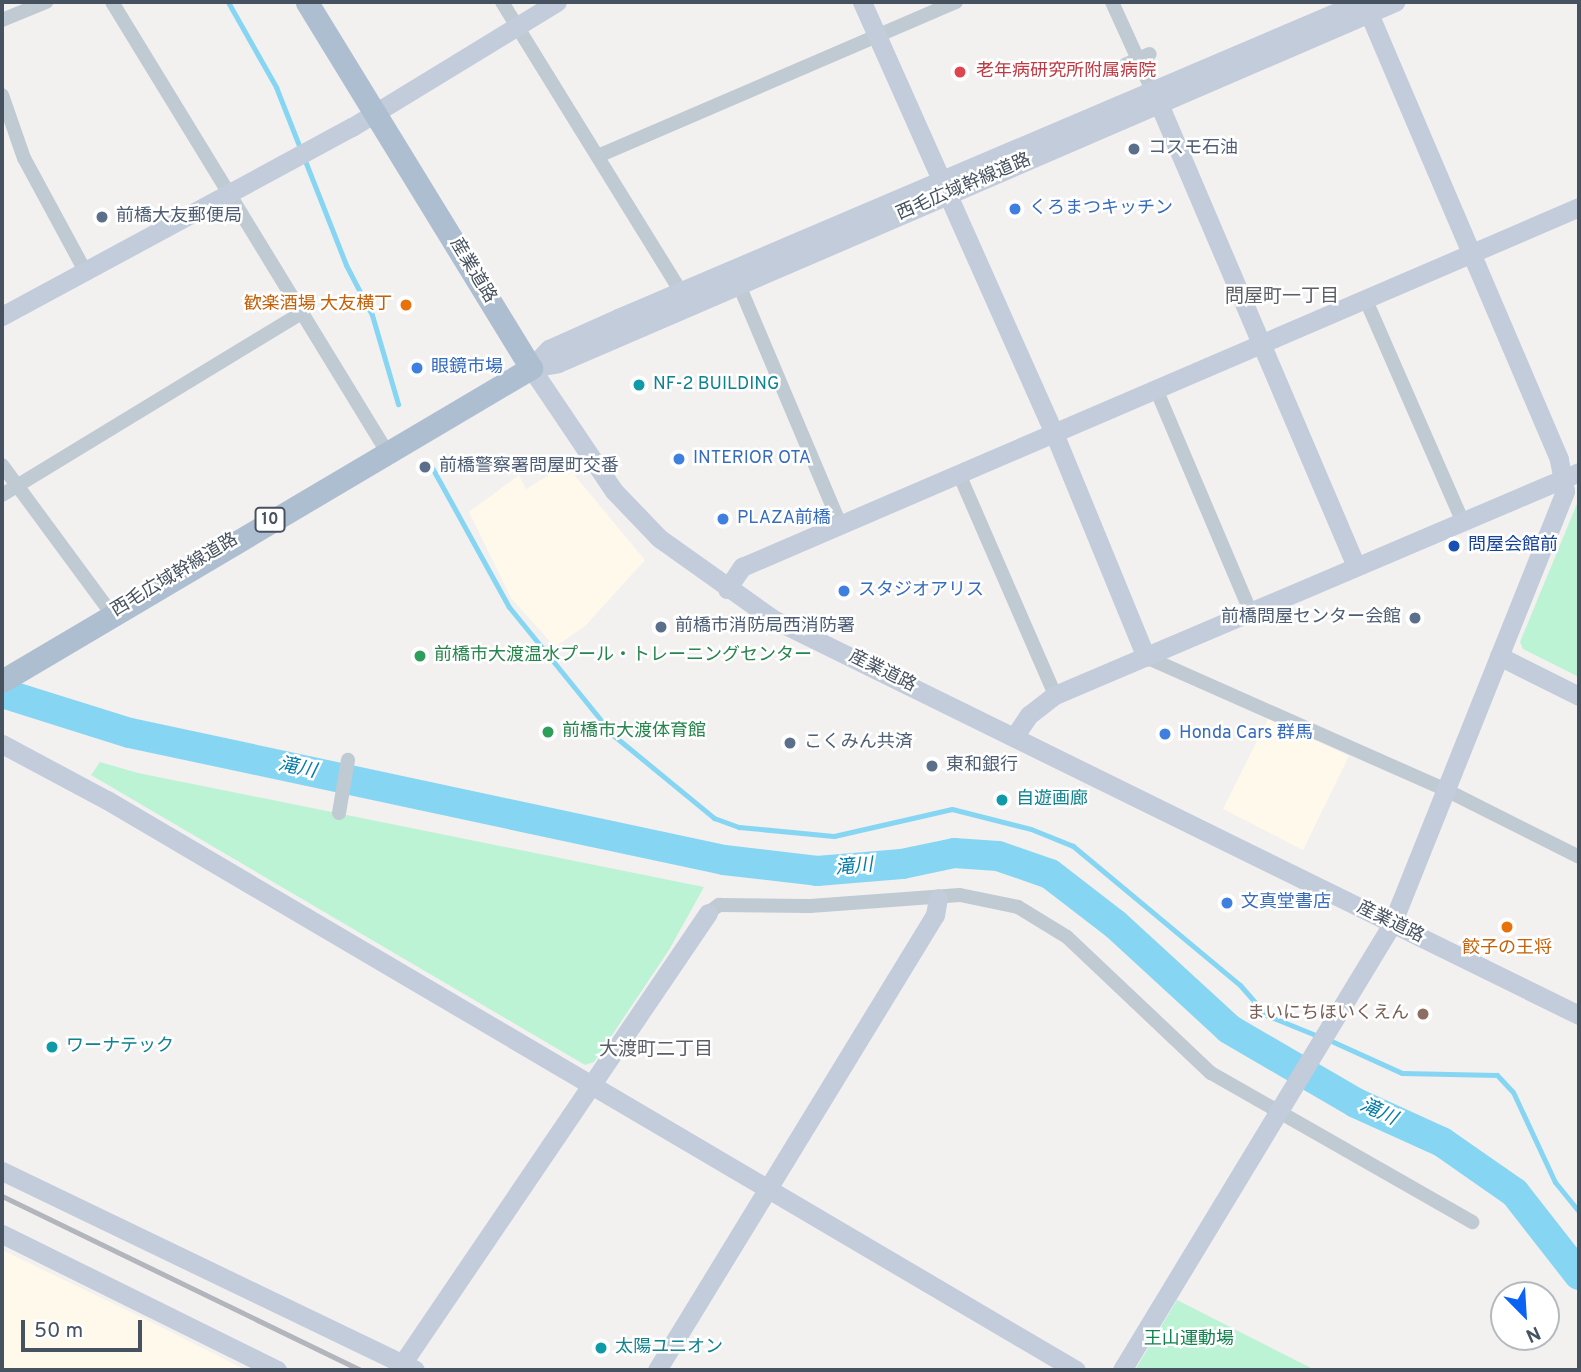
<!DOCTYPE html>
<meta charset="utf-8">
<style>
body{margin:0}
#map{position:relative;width:1581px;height:1372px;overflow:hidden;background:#f3f0f0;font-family:Overpass,"Noto Sans JP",sans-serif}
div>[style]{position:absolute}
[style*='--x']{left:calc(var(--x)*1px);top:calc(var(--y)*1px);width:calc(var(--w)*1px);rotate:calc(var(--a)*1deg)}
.commercial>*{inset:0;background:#fef9ea}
.green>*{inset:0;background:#bcf3d5}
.stream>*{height:5px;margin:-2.5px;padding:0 2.5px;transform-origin:2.5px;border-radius:2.5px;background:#86d6f3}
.river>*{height:30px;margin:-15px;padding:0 15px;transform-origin:15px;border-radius:15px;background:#86d6f3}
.street>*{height:14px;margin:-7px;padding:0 7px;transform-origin:7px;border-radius:7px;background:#c0cad3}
.secondary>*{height:19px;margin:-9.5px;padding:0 9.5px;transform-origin:9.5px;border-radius:9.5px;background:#c2ccdb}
.primary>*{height:23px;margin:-11.5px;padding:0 11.5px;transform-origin:11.5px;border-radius:11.5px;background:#aebed1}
.rail>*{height:5px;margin:-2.5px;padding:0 2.5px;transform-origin:2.5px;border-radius:2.5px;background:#b2b5bb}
.street-bridge>*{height:14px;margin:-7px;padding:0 7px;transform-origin:7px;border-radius:7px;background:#c0cad3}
.dots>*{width:19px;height:19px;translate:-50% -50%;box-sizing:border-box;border:4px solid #fff;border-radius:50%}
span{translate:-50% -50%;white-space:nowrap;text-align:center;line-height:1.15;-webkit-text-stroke:5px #fff;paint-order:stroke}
.shield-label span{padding:2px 5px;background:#fff;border:2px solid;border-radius:5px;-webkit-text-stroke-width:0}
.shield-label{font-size:16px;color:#475260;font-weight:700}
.health-label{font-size:18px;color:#be3a42}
.left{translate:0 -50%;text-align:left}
.service-label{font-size:18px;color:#4e5e75}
.right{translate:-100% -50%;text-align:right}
.street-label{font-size:18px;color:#475260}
.shop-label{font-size:18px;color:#366cbe}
.food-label{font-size:18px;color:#c56008}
.culture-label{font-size:18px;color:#0d838f}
.transit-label{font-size:18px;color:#164399}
.leisure-label{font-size:18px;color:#27864d}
.education-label{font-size:18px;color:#785e54}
.park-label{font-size:18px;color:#108350}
.neighbourhood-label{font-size:19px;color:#5c6066}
.water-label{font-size:19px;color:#037ca8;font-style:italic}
.frame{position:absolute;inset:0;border:4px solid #475260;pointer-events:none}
.north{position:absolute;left:1490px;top:1281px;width:70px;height:70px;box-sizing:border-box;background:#fff;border:2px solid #b5babf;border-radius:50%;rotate:156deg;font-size:19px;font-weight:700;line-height:28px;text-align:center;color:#475260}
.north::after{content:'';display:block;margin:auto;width:24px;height:32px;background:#0a63f3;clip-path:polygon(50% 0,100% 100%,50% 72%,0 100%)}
.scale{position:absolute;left:21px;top:1320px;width:121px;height:32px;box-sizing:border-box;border:4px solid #475260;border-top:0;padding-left:9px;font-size:21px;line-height:24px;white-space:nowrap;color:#475260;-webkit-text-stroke:5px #fff;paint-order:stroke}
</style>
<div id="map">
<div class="commercial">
<div style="clip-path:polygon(566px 465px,645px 560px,585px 626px,555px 647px,511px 598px,469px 512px,519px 475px,526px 489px)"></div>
<div style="clip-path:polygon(1268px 719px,1349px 756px,1303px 850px,1223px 809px)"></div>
<div style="clip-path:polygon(2px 1250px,141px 1317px,246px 1370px,2px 1370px)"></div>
</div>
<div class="green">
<div style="clip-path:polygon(1579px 499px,1579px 677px,1523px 649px,1520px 642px)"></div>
<div style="clip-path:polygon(100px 762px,138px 773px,704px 887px,669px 950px,594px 1062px,585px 1065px,91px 775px)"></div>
<div style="clip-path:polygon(1177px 1300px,1315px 1370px,1135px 1370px)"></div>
</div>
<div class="stream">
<div style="--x:228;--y:2;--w:98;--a:60.5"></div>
<div style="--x:276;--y:87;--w:191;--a:68.5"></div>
<div style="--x:346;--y:265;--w:56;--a:62.5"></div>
<div style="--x:372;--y:315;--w:93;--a:73.7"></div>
<div style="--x:430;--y:464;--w:163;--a:61.1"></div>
<div style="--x:509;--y:607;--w:165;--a:50.9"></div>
<div style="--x:613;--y:735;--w:131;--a:39.4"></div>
<div style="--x:714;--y:818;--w:27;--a:20"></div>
<div style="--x:739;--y:827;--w:95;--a:5.4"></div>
<div style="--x:834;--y:836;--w:121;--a:-12.9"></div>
<div style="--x:952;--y:809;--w:81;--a:14.2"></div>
<div style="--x:1031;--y:829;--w:45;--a:22"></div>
<div style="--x:1073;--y:846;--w:217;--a:39.8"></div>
<div style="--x:1240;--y:985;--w:40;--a:49"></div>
<div style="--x:1266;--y:1015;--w:56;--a:22"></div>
<div style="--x:1327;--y:1039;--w:82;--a:24.4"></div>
<div style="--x:1402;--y:1073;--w:95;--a:1.2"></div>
<div style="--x:1497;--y:1075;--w:23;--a:47"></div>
<div style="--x:1513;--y:1092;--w:99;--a:65"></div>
<div style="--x:1555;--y:1182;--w:38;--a:51"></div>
</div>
<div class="river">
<div style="--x:2;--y:693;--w:134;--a:17.4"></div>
<div style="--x:130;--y:733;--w:607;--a:12.07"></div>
<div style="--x:724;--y:860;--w:94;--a:6.7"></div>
<div style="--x:817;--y:871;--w:85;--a:-4.7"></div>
<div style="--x:902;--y:864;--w:53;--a:-11.9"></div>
<div style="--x:954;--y:853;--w:44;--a:3.9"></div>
<div style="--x:998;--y:856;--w:55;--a:19.1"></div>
<div style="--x:1050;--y:874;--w:82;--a:37.6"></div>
<div style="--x:1115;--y:924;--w:155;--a:42.6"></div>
<div style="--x:1229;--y:1029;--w:147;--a:30.2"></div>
<div style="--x:1356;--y:1103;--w:94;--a:24.4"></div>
<div style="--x:1442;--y:1142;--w:89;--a:34.9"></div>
<div style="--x:1515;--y:1193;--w:104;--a:52"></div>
</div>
<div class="street">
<div style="--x:112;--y:2;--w:527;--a:58.57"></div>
<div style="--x:502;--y:2;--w:342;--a:58.3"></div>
<div style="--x:1112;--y:2;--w:107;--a:65.6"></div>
<div style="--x:2;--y:20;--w:48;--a:-22.2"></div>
<div style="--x:2;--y:95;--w:67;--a:70.8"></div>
<div style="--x:24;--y:158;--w:128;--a:61.6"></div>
<div style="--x:598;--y:156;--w:390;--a:-23.3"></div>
<div style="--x:739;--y:285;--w:259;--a:67.1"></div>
<div style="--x:1365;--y:298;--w:242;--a:66.4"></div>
<div style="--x:1156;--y:389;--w:240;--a:67"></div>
<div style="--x:2;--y:465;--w:184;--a:53.6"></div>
<div style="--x:959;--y:474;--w:241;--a:66.5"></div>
<div style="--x:2;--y:495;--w:350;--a:-31.3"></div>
<div style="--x:1146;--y:657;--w:330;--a:23.9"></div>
<div style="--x:1448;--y:791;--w:147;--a:26.7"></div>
<div style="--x:339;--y:813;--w:54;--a:-80.4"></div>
<div style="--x:708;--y:913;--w:14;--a:-36"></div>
<div style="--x:719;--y:905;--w:91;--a:0.6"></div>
<div style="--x:810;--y:906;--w:150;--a:-4.2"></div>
<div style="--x:960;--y:895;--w:59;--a:11.7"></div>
<div style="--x:1018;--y:907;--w:57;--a:31.5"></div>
<div style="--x:1067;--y:937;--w:198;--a:43.4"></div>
<div style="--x:1211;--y:1073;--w:301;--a:29.7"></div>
</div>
<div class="secondary">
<div style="--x:862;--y:2;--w:472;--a:66"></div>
<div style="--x:1054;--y:433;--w:242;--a:67.7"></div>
<div style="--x:1159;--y:104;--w:502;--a:66.91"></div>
<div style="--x:2;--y:316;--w:398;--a:-28.4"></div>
<div style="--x:352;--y:127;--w:240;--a:-31.4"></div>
<div style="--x:531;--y:368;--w:148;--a:56"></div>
<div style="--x:614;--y:491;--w:65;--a:46.2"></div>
<div style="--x:659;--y:538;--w:140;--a:35.4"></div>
<div style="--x:773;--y:619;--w:898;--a:26.17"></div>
<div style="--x:531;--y:368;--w:27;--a:-10"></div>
<div style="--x:558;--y:363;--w:912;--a:-23.33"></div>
<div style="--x:531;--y:368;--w:26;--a:-47"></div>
<div style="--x:549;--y:349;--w:76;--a:-24.2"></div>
<div style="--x:618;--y:318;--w:797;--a:-23.06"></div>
<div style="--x:727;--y:589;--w:27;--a:-56"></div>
<div style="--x:742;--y:567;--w:911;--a:-23.27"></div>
<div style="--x:1499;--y:656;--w:89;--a:26.6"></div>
<div style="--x:1014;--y:737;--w:27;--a:-56"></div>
<div style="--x:1029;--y:715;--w:33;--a:-38"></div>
<div style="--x:1055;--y:695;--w:569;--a:-23.05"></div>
<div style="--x:2;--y:744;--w:119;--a:28.1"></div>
<div style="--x:107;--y:800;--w:1124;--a:30.47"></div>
<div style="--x:2;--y:1171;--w:458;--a:25.7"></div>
<div style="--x:2;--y:1234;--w:307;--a:26.3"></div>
<div style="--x:402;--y:1364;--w:545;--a:-55.84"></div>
<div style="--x:657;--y:1370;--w:533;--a:-58.58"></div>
<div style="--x:935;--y:915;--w:17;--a:-80"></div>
<div style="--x:1122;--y:1370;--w:521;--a:-58.81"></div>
<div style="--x:1392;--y:924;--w:466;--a:-68.2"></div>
<div style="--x:1565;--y:491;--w:33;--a:-101"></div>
<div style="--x:1559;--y:459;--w:497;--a:-113.1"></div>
</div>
<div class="primary">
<div style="--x:2;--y:681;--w:615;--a:-30.61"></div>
<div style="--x:531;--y:368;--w:429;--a:-121.5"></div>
</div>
<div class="rail">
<div style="--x:2;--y:1196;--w:398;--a:25.9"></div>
</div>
<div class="street-bridge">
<div style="--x:1125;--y:65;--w:27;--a:-24"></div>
</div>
<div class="dots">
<div style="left:960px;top:72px;background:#e0444e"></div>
<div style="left:1134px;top:149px;background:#5c6f8a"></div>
<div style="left:1015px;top:209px;background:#3f7fe0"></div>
<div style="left:102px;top:217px;background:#5c6f8a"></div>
<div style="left:406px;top:305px;background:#e8710a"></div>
<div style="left:417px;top:368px;background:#3f7fe0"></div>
<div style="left:639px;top:385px;background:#0f9aa8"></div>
<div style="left:679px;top:459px;background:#3f7fe0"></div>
<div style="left:425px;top:467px;background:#5c6f8a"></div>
<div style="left:723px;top:519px;background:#3f7fe0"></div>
<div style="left:1454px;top:546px;background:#1a4fb4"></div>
<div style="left:844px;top:591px;background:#3f7fe0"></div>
<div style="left:1415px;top:618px;background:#5c6f8a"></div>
<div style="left:661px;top:627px;background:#5c6f8a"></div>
<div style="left:420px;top:656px;background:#2e9e5b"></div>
<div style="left:548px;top:732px;background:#2e9e5b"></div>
<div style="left:1165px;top:734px;background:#3f7fe0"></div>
<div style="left:790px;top:743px;background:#5c6f8a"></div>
<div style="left:932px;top:766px;background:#5c6f8a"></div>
<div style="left:1002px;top:800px;background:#0f9aa8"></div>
<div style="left:1227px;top:903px;background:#3f7fe0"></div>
<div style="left:1507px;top:927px;background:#e8710a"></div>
<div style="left:1423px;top:1014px;background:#8d6e63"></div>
<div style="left:52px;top:1047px;background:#0f9aa8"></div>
<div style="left:601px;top:1348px;background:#0f9aa8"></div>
</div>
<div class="shield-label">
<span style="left:270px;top:520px">10</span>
</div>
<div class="health-label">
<span class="left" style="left:976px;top:72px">老年病研究所附属病院</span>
</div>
<div class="service-label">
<span class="left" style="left:1148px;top:149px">コスモ石油</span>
<span class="left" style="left:116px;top:217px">前橋大友郵便局</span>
<span class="left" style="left:439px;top:467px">前橋警察署問屋町交番</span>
<span class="right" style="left:1401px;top:618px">前橋問屋センター会館</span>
<span class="left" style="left:675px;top:627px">前橋市消防局西消防署</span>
<span class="left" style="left:804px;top:743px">こくみん共済</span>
<span class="left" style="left:946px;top:766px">東和銀行</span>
</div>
<div class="street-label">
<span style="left:964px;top:188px;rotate:-23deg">西毛広域幹線道路</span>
<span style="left:472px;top:271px;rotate:59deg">産業道路</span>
<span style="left:175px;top:576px;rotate:-31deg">西毛広域幹線道路</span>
<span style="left:882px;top:672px;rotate:26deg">産業道路</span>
<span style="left:1390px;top:923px;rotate:26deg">産業道路</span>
</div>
<div class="shop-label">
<span class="left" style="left:1029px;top:209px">くろまつキッチン</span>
<span class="left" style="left:431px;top:368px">眼鏡市場</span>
<span class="left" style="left:693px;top:459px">INTERIOR OTA</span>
<span class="left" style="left:737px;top:519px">PLAZA前橋</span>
<span class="left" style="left:858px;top:591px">スタジオアリス</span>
<span class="left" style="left:1179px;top:734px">Honda Cars 群馬</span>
<span class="left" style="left:1241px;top:903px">文真堂書店</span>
</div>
<div class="food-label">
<span class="right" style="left:392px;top:305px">歓楽酒場 大友横丁</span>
<span style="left:1507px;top:949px">餃子の王将</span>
</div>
<div class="culture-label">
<span class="left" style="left:653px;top:385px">NF-2 BUILDING</span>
<span class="left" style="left:1016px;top:800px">自遊画廊</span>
<span class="left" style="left:66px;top:1047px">ワーナテック</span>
<span class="left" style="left:615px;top:1348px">太陽ユニオン</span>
</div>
<div class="transit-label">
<span class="left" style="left:1468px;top:546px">問屋会館前</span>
</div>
<div class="leisure-label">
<span class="left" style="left:434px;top:656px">前橋市大渡温水プール・トレーニングセンター</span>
<span class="left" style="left:562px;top:732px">前橋市大渡体育館</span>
</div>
<div class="education-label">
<span class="right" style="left:1409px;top:1014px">まいにちほいくえん</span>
</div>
<div class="park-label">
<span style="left:1189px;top:1340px">王山運動場</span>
</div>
<div class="neighbourhood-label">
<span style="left:1282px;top:298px">問屋町一丁目</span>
<span style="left:656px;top:1051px">大渡町二丁目</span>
</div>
<div class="water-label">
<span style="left:297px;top:769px;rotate:12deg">滝川</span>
<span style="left:854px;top:868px;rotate:-5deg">滝川</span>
<span style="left:1378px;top:1113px;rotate:25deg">滝川</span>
</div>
<div class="frame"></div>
<div class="north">N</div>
<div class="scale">50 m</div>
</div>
